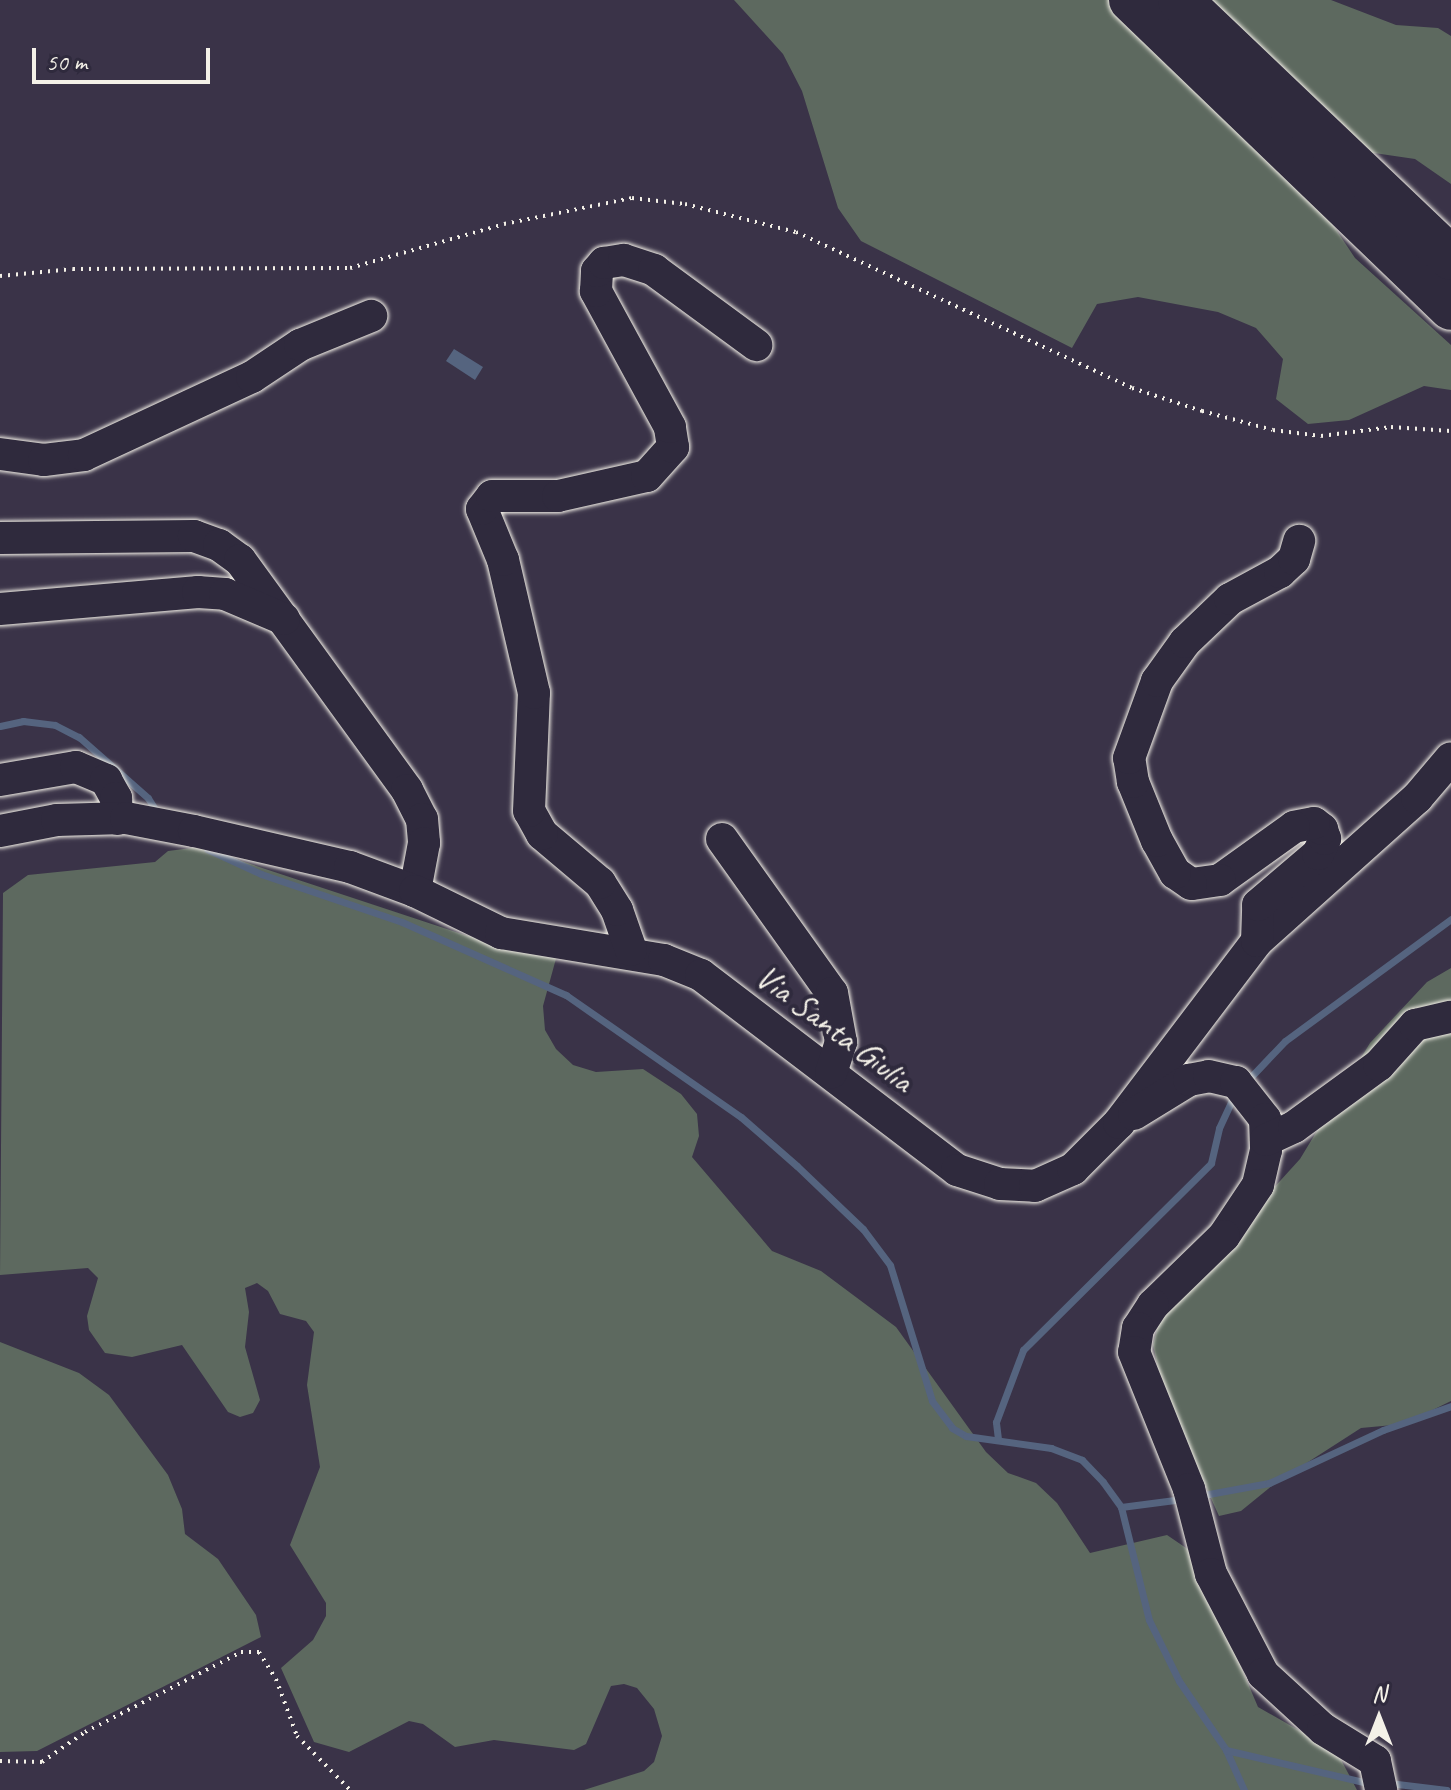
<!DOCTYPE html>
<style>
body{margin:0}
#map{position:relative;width:1451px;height:1790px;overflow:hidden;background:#3a3348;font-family:Caveat,sans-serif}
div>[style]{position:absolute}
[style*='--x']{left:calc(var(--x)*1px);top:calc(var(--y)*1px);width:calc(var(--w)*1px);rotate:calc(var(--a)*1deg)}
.green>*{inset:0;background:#5d695f}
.water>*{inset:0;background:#55647f}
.stream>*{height:7px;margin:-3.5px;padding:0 3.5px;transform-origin:3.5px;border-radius:3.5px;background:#55647f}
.path>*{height:4px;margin-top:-2px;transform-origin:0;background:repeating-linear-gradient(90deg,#f4f1e8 0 2px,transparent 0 8px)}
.roads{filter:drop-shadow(0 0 2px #f4f1e8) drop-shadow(0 0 2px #f4f1e8)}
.minor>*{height:32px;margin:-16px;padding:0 16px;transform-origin:16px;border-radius:16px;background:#2f2a3d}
.highway>*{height:44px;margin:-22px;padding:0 22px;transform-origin:22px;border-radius:22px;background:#2f2a3d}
span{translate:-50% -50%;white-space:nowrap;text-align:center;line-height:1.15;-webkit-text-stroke:8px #2f2a3d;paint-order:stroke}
.street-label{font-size:34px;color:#f4f1e8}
.north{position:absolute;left:1339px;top:1678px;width:80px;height:80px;-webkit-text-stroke:6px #2f2a3d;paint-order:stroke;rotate:0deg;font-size:22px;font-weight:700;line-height:32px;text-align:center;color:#f4f1e8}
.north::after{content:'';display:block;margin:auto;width:28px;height:36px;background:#f4f1e8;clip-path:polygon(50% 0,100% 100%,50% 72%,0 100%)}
.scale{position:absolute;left:32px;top:48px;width:178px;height:36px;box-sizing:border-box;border:4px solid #f4f1e8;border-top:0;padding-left:10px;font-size:24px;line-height:28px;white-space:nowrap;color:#f4f1e8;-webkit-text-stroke:6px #2f2a3d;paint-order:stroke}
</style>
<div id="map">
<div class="green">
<div style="clip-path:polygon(734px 0,1331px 0,1396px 25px,1438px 28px,1451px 36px,1451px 184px,1415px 159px,1374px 153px,1339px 168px,1323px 210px,1355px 258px,1451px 345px,1451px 390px,1424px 386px,1349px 420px,1308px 424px,1276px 399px,1283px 359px,1256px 328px,1218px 312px,1138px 297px,1097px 304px,1072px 348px,861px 241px,838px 208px,802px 91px,783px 54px)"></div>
<div style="clip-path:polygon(199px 847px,465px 935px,557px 955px,543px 1006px,545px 1030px,556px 1049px,573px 1065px,596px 1072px,643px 1069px,681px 1094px,697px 1114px,699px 1136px,692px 1157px,772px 1251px,821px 1271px,896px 1327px,986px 1452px,1008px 1473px,1036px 1483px,1057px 1503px,1090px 1553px,1167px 1535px,1192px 1552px,1258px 1707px,1337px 1752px,1357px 1790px,584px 1790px,644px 1771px,654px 1762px,662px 1736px,654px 1709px,637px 1688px,624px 1684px,611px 1686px,586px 1744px,574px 1750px,494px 1740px,455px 1747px,423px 1724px,409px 1721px,349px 1752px,314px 1742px,281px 1668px,313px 1640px,326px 1616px,326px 1603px,290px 1545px,320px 1467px,307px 1385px,314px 1332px,306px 1321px,280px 1314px,268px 1291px,257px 1283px,245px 1288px,249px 1312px,245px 1347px,260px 1400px,253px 1413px,240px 1417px,228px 1412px,182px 1345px,132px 1357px,105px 1353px,89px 1330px,87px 1316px,98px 1278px,88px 1268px,0 1275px,3px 893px,28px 875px,155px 862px,168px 851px)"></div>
<div style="clip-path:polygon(1451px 968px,1451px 1401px,1404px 1424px,1361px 1428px,1274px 1484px,1241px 1511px,1219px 1516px,1163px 1392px,1153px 1345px,1158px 1325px,1166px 1306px,1300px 1159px,1370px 1043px,1427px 982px)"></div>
<div style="clip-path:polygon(0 1342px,79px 1373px,109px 1395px,168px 1475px,182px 1509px,185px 1534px,218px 1559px,256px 1615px,261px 1637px,37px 1751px,0 1752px)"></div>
</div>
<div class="water">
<div style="clip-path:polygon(454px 349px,483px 367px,475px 380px,446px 361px)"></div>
</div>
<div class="stream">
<div style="--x:0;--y:726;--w:24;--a:-12"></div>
<div style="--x:23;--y:721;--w:32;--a:7"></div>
<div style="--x:55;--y:725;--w:27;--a:27"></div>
<div style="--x:79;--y:737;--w:92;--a:41.5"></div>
<div style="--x:148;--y:798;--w:19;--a:58"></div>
<div style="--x:207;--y:849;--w:60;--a:24.8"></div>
<div style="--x:261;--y:874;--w:149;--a:18.8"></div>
<div style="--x:402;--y:922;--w:180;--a:24"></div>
<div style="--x:566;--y:995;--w:213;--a:34.9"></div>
<div style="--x:741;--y:1117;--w:74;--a:41.2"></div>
<div style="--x:797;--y:1166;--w:91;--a:43.7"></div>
<div style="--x:863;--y:1229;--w:45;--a:53.1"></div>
<div style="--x:890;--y:1265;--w:142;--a:72.8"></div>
<div style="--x:932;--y:1401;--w:34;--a:53"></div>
<div style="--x:952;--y:1428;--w:16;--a:30"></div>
<div style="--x:966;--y:1436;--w:86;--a:8"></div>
<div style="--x:1051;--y:1448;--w:33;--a:21"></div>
<div style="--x:1082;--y:1460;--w:30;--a:46"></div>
<div style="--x:1103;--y:1482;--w:31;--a:54"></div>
<div style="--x:1121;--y:1507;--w:116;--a:76.1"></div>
<div style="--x:1149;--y:1620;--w:68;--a:63.8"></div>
<div style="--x:1179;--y:1681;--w:83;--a:55.7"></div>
<div style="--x:1226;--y:1750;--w:44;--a:65.8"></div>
<div style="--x:1247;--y:1081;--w:55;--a:-46.5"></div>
<div style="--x:1285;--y:1041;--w:206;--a:-36.3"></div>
<div style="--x:998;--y:1439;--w:17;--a:-97"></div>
<div style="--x:996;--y:1422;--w:77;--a:-69.4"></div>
<div style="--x:1023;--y:1350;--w:265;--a:-44.8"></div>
<div style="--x:1211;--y:1163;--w:36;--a:-77"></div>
<div style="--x:1219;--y:1128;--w:38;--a:-65"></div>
<div style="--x:1198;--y:1496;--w:72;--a:-10.4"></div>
<div style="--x:1269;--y:1483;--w:126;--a:-24.9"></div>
<div style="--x:1383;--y:1430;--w:72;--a:-19.4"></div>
<div style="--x:1121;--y:1507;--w:62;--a:-7.5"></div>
<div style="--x:1226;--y:1750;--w:150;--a:13.1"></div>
<div style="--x:1389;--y:1783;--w:58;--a:6.9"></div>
</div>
<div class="path">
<div style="--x:0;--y:276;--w:73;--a:-5.5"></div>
<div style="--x:73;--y:269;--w:277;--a:-0.2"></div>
<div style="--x:350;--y:268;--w:160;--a:-15.9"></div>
<div style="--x:504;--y:224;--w:131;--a:-11.5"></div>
<div style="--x:632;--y:198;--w:53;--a:6.5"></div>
<div style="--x:685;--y:204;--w:114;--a:14.2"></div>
<div style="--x:796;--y:232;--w:370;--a:24.9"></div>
<div style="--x:1132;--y:388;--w:74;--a:18.2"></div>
<div style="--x:1202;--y:411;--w:73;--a:15"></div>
<div style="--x:1273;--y:430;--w:48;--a:7.1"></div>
<div style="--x:1321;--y:436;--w:71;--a:-7.3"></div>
<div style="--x:1391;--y:427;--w:60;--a:3.8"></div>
<div style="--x:0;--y:1761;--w:42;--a:1.4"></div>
<div style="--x:42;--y:1762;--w:52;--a:-34.9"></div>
<div style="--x:85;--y:1732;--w:175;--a:-27.1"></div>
<div style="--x:241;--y:1652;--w:18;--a:0"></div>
<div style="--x:259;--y:1652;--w:32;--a:58"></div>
<div style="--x:276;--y:1679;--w:61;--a:69.8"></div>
<div style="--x:297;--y:1736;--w:76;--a:45.5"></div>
</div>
<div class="roads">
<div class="minor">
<div style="--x:0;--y:454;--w:44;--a:7.8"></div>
<div style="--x:44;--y:460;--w:40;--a:-7.1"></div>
<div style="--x:84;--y:455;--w:185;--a:-24.9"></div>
<div style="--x:252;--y:377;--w:58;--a:-33.7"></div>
<div style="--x:300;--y:345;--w:77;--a:-22.2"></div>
<div style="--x:0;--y:538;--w:194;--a:-0.6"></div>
<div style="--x:194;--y:536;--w:27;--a:20"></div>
<div style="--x:219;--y:545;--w:26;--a:36"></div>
<div style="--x:240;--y:560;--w:284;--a:54"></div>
<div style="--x:407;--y:790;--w:33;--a:63"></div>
<div style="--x:422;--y:819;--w:24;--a:85"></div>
<div style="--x:424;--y:843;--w:49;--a:100.6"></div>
<div style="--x:0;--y:609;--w:199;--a:-4.9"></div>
<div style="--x:198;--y:592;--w:27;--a:4"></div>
<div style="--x:225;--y:594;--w:64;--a:23"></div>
<div style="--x:0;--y:780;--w:77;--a:-9.7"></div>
<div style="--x:76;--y:767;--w:33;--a:23"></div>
<div style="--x:106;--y:780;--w:21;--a:61"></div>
<div style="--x:116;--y:798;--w:21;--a:87"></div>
<div style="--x:0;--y:831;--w:58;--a:-10.9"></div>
<div style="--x:57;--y:820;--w:69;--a:-1.7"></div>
<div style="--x:126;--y:818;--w:69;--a:10.8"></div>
<div style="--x:194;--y:831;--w:160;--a:13"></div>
<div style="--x:350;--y:867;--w:69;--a:20.3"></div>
<div style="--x:415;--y:891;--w:96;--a:26"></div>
<div style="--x:501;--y:933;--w:165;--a:9.4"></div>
<div style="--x:664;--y:960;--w:40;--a:22"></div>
<div style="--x:701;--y:975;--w:322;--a:37.3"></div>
<div style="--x:957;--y:1170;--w:45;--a:18"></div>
<div style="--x:1000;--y:1184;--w:35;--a:3"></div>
<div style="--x:1035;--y:1186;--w:42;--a:-24.1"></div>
<div style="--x:1073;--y:1169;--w:65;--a:-45"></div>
<div style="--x:1119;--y:1123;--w:228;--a:-52.8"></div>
<div style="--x:1257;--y:941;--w:215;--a:-41.8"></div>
<div style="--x:1417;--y:798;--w:52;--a:-49.6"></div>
<div style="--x:722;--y:839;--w:189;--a:54.5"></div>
<div style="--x:832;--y:993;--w:50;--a:79.6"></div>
<div style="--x:841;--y:1042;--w:32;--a:108"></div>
<div style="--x:1257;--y:941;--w:36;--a:-88"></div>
<div style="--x:1258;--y:905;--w:79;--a:-40.4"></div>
<div style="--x:1318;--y:854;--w:17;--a:-65"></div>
<div style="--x:1325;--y:839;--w:10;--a:-107"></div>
<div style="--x:1322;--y:829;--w:10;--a:-143"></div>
<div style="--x:1314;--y:823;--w:20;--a:169"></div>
<div style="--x:1294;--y:827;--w:91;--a:144.4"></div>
<div style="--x:1220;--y:880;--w:29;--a:172"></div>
<div style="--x:1191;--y:884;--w:19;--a:-145"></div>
<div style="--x:1175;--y:873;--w:37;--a:-119"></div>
<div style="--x:1157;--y:841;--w:64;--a:-112.1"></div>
<div style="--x:1133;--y:782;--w:24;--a:-99"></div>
<div style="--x:1129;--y:758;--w:82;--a:-70"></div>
<div style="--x:1157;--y:681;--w:48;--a:-54.3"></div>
<div style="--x:1185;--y:642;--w:62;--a:-43.7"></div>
<div style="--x:1230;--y:599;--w:57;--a:-28.4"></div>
<div style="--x:1280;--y:572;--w:19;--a:-43"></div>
<div style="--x:1294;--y:559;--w:19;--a:-74"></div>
<div style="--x:631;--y:950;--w:42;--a:-109.3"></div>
<div style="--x:617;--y:910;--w:32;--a:-122"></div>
<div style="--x:600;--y:883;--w:76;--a:-139.8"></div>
<div style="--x:542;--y:834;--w:26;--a:-119"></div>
<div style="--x:529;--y:811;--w:118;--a:-87.6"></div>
<div style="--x:534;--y:693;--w:137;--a:-103.1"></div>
<div style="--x:503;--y:560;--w:55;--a:-112.4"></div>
<div style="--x:482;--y:509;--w:16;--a:-52"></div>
<div style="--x:492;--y:496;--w:66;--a:0"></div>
<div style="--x:558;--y:496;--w:91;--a:-12.7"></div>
<div style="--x:647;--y:476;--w:39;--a:-48"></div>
<div style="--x:673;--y:447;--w:20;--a:-99"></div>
<div style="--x:670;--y:427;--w:155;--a:-118.6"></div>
<div style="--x:596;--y:291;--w:20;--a:-87"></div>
<div style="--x:597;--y:271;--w:11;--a:-49"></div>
<div style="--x:604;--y:263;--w:20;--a:-9"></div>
<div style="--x:624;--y:260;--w:32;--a:18"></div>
<div style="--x:654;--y:270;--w:127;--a:36.3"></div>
<div style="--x:1134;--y:1114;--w:65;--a:-31.7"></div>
<div style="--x:1189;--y:1080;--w:20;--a:-11"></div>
<div style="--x:1209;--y:1076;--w:28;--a:13"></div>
<div style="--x:1236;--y:1082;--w:47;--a:51.9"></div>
<div style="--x:1265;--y:1119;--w:31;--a:88"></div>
<div style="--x:1266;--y:1150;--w:36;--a:103"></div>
<div style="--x:1258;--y:1185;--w:61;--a:123.7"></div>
<div style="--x:1224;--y:1236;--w:99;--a:135.8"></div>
<div style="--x:1153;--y:1305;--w:27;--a:123"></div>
<div style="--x:1138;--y:1328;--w:24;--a:99"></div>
<div style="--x:1134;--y:1352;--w:148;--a:68.1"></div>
<div style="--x:1189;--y:1489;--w:88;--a:75.5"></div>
<div style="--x:1211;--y:1574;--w:113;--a:62.5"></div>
<div style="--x:1263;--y:1674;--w:81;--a:42.5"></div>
<div style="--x:1323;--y:1729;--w:61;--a:31.6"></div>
<div style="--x:1375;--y:1761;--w:30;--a:78"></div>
<div style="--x:1266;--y:1140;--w:31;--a:-25"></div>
<div style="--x:1294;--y:1127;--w:105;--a:-36.1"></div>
<div style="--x:1379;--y:1065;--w:54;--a:-48"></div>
<div style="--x:1415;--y:1025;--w:37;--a:-13"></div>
</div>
<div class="highway">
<div style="--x:1131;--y:0;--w:444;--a:43.9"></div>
<div style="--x:1180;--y:0;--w:374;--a:43.6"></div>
</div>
</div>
<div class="street-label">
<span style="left:835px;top:1028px;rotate:37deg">Via Santa Giulia</span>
</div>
<div class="north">N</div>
<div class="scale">50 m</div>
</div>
